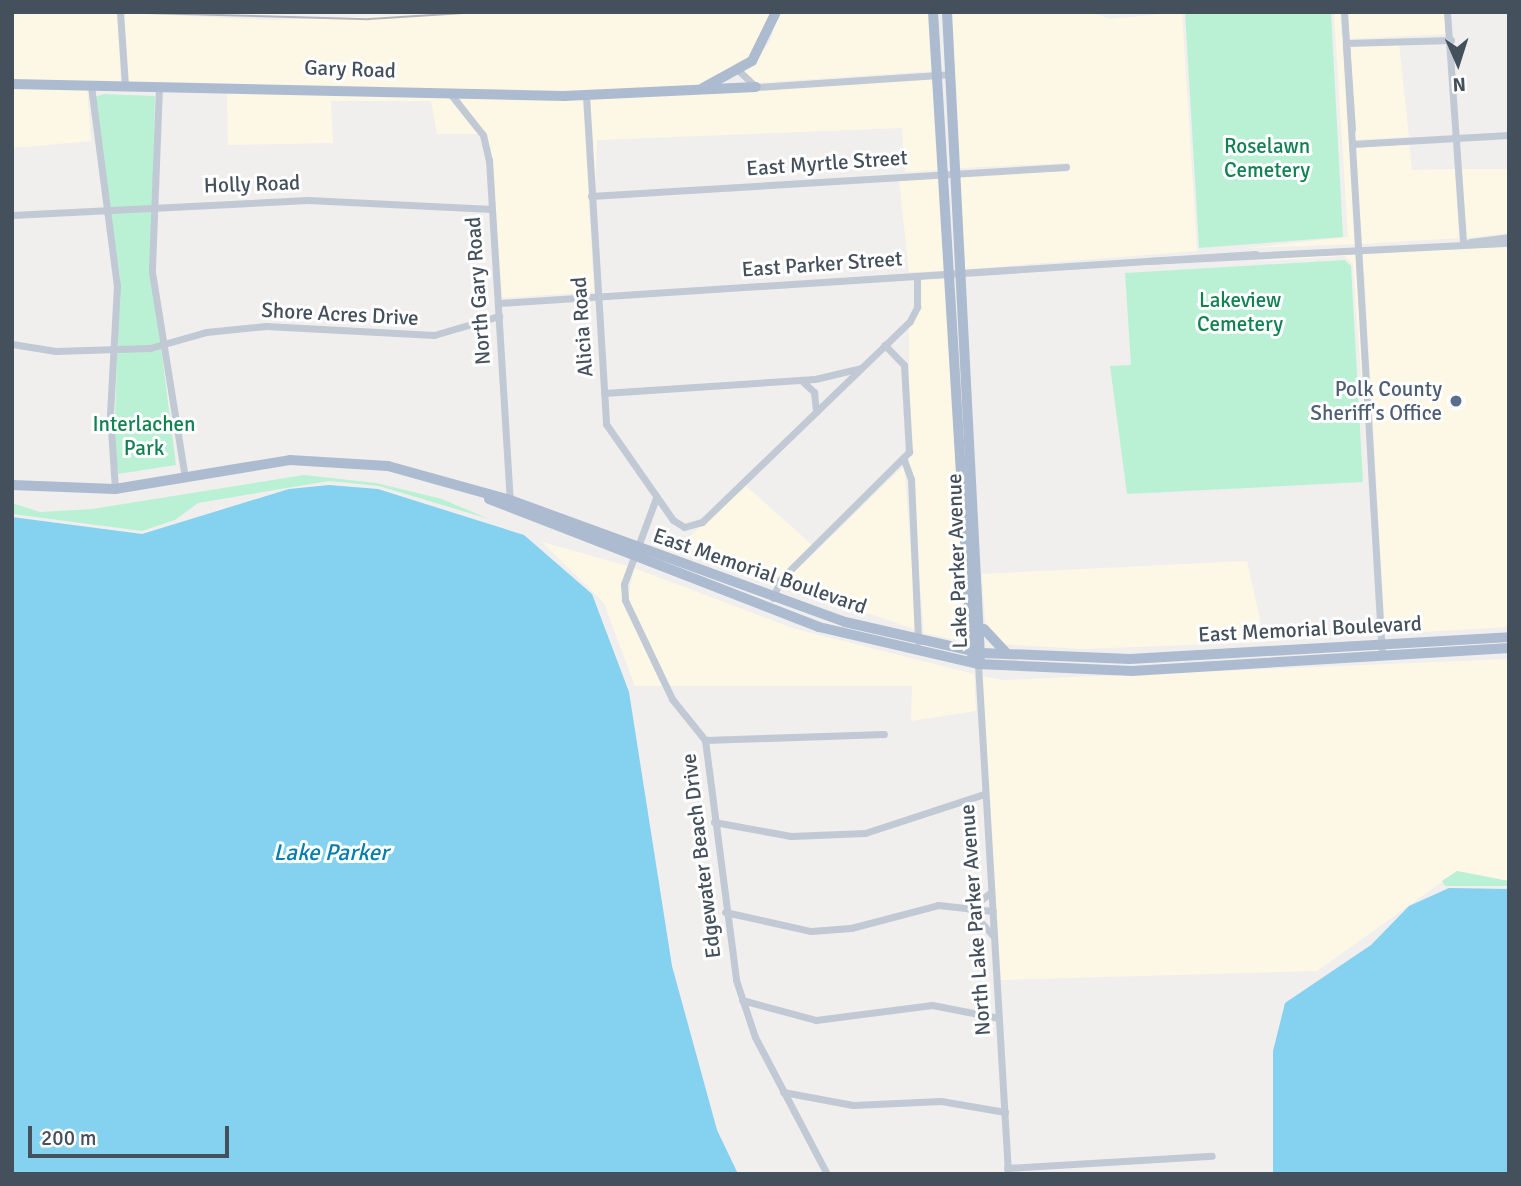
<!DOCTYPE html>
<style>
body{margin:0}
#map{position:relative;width:1521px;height:1186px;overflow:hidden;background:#f1eeee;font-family:Signika,sans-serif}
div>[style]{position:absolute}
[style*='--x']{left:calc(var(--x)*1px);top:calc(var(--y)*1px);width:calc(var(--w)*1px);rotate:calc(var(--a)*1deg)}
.commercial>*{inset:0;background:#fdf8e6}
.green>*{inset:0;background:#baf1d4}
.water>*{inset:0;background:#84d1f0}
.minor>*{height:7px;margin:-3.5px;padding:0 3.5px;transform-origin:3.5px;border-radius:3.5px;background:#c1c9d4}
.major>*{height:10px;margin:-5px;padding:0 5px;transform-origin:5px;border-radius:5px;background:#acbbcf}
.rail>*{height:2px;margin:-1px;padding:0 1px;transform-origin:1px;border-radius:1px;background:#b0b3b9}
.dots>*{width:19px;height:19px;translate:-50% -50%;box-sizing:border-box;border:4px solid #fff;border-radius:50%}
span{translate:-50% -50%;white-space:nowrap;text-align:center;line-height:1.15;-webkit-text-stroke:6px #fff;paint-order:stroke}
.street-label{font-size:21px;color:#45505d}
.park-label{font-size:21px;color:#128253}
.service-label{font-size:21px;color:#4e5e75}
.right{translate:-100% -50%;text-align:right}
.water-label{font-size:23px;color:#057eb0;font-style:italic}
.frame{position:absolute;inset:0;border:14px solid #45505d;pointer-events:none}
.north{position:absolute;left:1423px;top:28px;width:70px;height:70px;-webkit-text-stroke:5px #fff;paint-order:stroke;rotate:177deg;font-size:19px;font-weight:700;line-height:28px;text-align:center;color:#45505d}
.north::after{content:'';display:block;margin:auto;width:24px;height:32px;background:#45505d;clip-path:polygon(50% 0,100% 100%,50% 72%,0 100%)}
.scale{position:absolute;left:28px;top:1126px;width:201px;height:32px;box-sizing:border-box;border:4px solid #45505d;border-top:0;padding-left:9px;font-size:21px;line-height:24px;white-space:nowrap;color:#45505d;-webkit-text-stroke:5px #fff;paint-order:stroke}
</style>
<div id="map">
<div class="commercial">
<div style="clip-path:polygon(12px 12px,117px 13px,121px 82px,12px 80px)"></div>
<div style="clip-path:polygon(501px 12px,772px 12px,750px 58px,712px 82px,685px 87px,564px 92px,128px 82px,124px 13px,270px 20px)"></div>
<div style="clip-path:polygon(779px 12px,930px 12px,933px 71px,756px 83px,744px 72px,770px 42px)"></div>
<div style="clip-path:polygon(950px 12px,1090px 12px,1110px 19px,1182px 12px,1197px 251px,965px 269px,960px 176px,1069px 171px,1069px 163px,959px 168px)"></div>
<div style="clip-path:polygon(1334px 12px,1340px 12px,1356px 244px,1246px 248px,1348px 237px)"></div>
<div style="clip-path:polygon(1347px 12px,1444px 12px,1446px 34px,1349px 39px)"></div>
<div style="clip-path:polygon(1399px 44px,1409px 137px,1355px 140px,1350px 47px)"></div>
<div style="clip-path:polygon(934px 79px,939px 170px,905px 172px,902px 128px,597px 140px,595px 192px,590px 99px)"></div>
<div style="clip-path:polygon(12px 88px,87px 89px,91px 141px,12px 148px)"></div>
<div style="clip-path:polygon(227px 90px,447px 96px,478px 134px,437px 134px,431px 101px,331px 101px,333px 143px,228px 145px)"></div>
<div style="clip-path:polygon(458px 96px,583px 99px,594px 292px,502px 298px,491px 148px)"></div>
<div style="clip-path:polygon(1409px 144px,1412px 170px,1455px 169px,1459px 238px,1362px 244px,1355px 148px)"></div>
<div style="clip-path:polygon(1462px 169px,1509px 169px,1509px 233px,1466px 238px)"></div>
<div style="clip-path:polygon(940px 177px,945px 271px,909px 272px,899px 180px)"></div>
<div style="clip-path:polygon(1509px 247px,1509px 627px,1385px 634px,1363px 252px)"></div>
<div style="clip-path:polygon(1356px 252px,1368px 472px,1353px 264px,1345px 256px,1246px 262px)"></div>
<div style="clip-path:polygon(945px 279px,966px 642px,924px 633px,909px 460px,909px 326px,920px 308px,920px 280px)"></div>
<div style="clip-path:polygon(904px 466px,917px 630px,782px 584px,783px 583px)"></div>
<div style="clip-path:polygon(746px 486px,812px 545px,775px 582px,679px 546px)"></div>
<div style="clip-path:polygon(542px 542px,628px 566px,622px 600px,662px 686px,635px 686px,604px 603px)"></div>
<div style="clip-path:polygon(1247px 561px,1265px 642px,1083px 649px,998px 644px,985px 621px,982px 574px)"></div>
<div style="clip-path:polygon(634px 568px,792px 628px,974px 674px,976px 711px,911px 721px,912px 686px,670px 686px,628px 598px)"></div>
<div style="clip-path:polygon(1509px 659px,1509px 881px,1457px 871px,1317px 971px,1001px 980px,981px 676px,1003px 680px)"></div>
</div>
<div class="green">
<div style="clip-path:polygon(1185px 12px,1331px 12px,1343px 237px,1199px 248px)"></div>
<div style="clip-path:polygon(104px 94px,155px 96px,151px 269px,176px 465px,118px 474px,114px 445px,120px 277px,94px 97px)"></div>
<div style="clip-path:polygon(1345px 260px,1351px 266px,1363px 482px,1127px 494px,1110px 366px,1131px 365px,1125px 273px)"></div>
<div style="clip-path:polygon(304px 475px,376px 483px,442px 499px,489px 519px,379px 486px,329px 481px,198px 503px,175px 520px,142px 531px,12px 514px,12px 503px,40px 512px,92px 509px)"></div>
<div style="clip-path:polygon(1457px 871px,1509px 881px,1509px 886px,1445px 886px,1442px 881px)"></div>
</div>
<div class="water">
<div style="clip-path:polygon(329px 485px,378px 489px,524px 535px,592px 594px,629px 692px,672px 966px,717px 1130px,738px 1174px,12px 1174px,12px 517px,142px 534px,289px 489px)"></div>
<div style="clip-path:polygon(1449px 888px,1509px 889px,1509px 1174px,1273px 1174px,1273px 1051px,1285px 1003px,1371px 945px,1409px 906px)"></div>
</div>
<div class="minor">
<div style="--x:120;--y:12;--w:74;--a:86.1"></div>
<div style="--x:1344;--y:12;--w:117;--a:86.1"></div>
<div style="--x:1447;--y:12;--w:231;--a:86"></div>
<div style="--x:1346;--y:43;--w:614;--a:86.64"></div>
<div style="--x:1346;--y:43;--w:105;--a:-1.6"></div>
<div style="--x:739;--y:71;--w:23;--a:43"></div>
<div style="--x:756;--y:87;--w:194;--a:-3.8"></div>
<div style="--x:91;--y:86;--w:201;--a:82.6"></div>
<div style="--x:117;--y:285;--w:129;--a:93.1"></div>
<div style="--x:110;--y:414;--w:75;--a:86.2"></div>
<div style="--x:159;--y:86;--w:186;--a:92.2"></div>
<div style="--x:152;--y:272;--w:208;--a:80.9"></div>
<div style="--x:449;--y:92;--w:55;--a:51.7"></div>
<div style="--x:483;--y:135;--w:26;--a:77"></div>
<div style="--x:489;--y:160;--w:341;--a:86.5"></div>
<div style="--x:586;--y:95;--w:330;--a:86.5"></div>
<div style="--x:606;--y:424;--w:117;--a:55.1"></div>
<div style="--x:673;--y:520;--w:13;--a:32"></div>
<div style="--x:684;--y:527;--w:19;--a:-16"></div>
<div style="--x:702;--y:522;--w:289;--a:-44"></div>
<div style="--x:910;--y:321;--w:16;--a:-63"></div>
<div style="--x:917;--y:307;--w:31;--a:-90"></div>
<div style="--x:1352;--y:144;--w:157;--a:-3.3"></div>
<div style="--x:591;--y:196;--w:476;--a:-3.5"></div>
<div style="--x:12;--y:215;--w:296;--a:-2.9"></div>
<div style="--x:308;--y:200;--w:184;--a:2.8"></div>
<div style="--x:1470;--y:242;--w:39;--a:-7"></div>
<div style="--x:1148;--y:261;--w:361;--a:-2.9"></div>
<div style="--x:499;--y:303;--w:758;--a:-3.71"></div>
<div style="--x:12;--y:344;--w:44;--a:9.2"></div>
<div style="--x:55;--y:351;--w:95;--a:-1.8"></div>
<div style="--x:150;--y:348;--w:58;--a:-15.9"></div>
<div style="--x:206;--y:332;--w:60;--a:-5.7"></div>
<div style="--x:266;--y:326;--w:168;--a:3.1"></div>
<div style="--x:434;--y:335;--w:68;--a:-16.3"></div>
<div style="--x:801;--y:380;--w:18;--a:43"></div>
<div style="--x:814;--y:392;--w:20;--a:84"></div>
<div style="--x:604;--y:393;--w:211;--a:-3.8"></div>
<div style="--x:815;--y:379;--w:47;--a:-13.4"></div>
<div style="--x:904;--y:460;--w:20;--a:70"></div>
<div style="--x:911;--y:479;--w:163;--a:87.5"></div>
<div style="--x:656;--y:498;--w:92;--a:110.4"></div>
<div style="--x:624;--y:584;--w:16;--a:86"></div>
<div style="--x:625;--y:600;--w:110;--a:64.6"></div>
<div style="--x:672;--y:699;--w:53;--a:51.2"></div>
<div style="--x:705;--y:740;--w:242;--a:82.6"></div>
<div style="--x:736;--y:980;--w:60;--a:71.6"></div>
<div style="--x:755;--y:1037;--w:155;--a:62.3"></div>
<div style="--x:773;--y:598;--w:19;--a:-69"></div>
<div style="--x:780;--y:580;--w:182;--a:-44.8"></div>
<div style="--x:909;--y:452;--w:87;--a:-93.3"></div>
<div style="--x:904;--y:365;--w:28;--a:-134"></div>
<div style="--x:978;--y:664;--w:511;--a:86.63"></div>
<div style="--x:705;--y:740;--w:179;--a:-1.9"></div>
<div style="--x:714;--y:822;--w:78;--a:10.3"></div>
<div style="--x:791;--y:836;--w:74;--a:-2.3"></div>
<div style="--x:865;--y:833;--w:125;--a:-18.1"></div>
<div style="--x:972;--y:907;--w:24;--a:-38"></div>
<div style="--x:969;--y:909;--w:36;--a:48"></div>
<div style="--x:725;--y:912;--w:88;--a:12.5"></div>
<div style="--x:811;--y:931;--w:40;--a:-4.3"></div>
<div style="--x:851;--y:928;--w:90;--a:-14.8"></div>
<div style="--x:938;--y:905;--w:55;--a:6.2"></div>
<div style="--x:742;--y:1000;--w:77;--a:15.1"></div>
<div style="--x:816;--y:1020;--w:117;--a:-7.4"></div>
<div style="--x:932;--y:1005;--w:68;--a:11"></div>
<div style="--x:783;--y:1092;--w:71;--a:10.5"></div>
<div style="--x:853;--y:1105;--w:88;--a:-2.6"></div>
<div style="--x:941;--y:1101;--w:65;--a:9.8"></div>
<div style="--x:1007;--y:1168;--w:205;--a:-3.4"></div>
</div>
<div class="major">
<div style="--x:933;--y:12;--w:644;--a:86.53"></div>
<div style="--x:947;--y:12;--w:646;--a:87.07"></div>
<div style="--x:12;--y:84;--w:552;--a:1.25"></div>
<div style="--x:564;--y:96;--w:192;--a:-2.7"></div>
<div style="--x:703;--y:88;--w:56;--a:-28.9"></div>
<div style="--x:752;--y:61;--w:55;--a:-63.9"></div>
<div style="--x:12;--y:485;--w:103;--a:2.2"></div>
<div style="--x:115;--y:489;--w:177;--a:-9.4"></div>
<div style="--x:290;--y:460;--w:98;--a:3.5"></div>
<div style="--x:388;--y:466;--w:127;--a:15.6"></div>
<div style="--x:510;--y:500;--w:357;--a:20"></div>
<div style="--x:845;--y:622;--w:140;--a:12.8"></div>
<div style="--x:982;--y:653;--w:148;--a:2.3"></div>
<div style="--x:1130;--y:659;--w:380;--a:-3.3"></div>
<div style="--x:489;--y:499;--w:354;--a:21.2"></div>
<div style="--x:819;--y:627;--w:163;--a:13.1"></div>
<div style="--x:978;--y:664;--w:154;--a:2.6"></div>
<div style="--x:1132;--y:671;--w:378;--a:-3.5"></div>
<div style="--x:984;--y:629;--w:33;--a:47"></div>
</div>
<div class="rail">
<div style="--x:111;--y:12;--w:258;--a:1.6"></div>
<div style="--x:369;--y:19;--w:111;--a:-3.6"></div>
</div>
<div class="dots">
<div style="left:1456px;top:401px;background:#5c6f8a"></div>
</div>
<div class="street-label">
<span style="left:350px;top:69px;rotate:2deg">Gary Road</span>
<span style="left:827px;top:163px;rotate:-4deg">East Myrtle Street</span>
<span style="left:252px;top:184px;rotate:-2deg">Holly Road</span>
<span style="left:822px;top:264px;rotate:-4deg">East Parker Street</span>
<span style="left:478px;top:291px;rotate:-94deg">North Gary Road</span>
<span style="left:340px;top:314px;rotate:3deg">Shore Acres Drive</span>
<span style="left:582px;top:327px;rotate:-94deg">Alicia Road</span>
<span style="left:957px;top:561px;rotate:-92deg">Lake Parker Avenue</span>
<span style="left:760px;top:571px;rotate:19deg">East Memorial Boulevard</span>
<span style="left:1310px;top:629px;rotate:-3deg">East Memorial Boulevard</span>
<span style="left:701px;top:856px;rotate:-97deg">Edgewater Beach Drive</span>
<span style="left:975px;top:920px;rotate:-94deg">North Lake Parker Avenue</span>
</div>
<div class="park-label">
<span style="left:1267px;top:158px">Roselawn<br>Cemetery</span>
<span style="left:1240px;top:312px">Lakeview<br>Cemetery</span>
<span style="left:144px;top:436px">Interlachen<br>Park</span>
</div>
<div class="service-label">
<span class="right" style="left:1442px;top:401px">Polk County<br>Sheriff's Office</span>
</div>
<div class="water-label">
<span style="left:331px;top:853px">Lake Parker</span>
</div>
<div class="frame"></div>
<div class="north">N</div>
<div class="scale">200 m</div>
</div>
